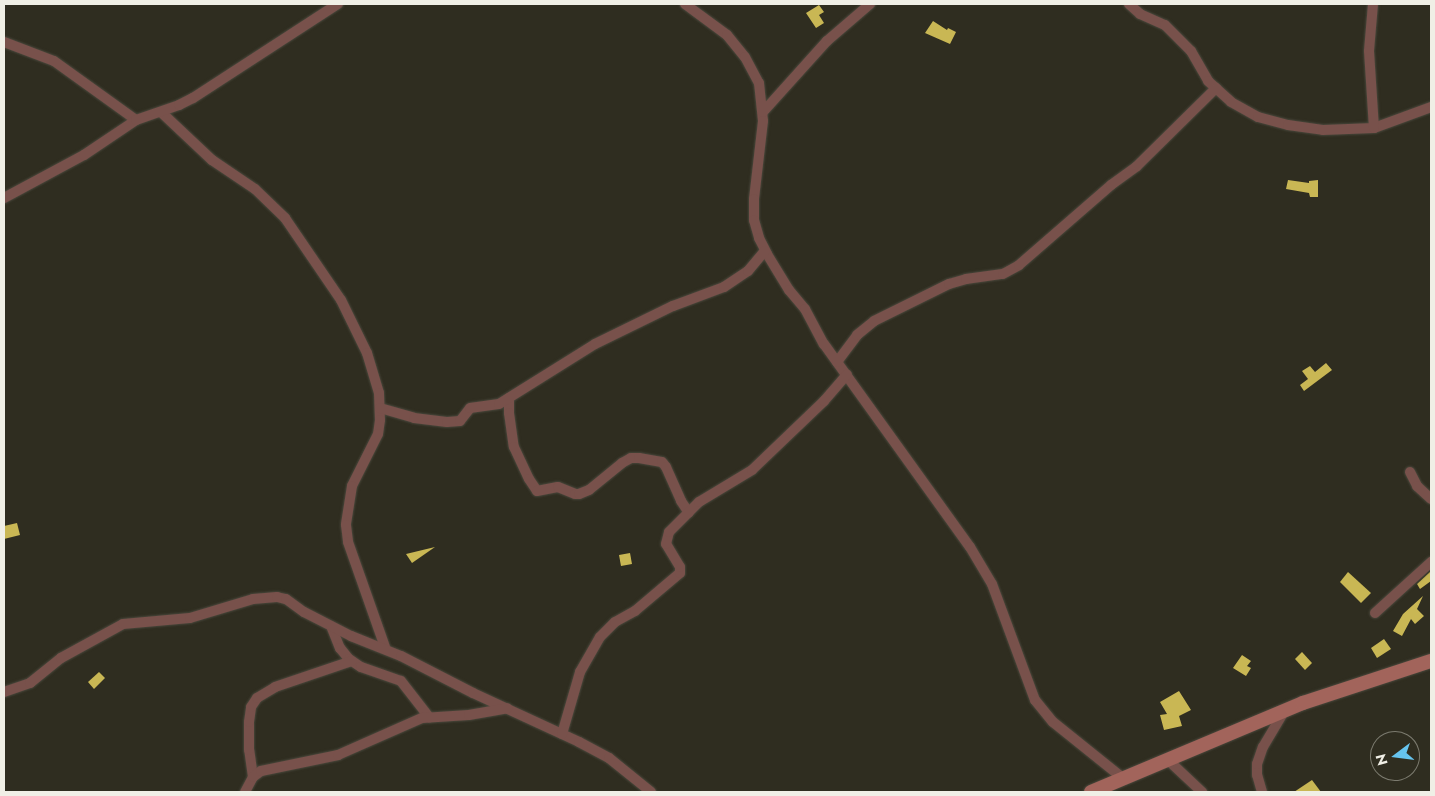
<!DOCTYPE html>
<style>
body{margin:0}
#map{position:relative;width:1435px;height:796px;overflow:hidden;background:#2f2d20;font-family:Jost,sans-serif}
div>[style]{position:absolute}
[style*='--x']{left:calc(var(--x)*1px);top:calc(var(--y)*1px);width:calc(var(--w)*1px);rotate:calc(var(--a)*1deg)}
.building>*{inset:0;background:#c9b754}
.roads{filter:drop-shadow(0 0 1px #4a483c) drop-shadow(0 0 1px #4a483c)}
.street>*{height:10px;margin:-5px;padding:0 5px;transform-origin:5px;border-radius:5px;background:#78514b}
.secondary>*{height:14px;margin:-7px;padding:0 7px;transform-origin:7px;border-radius:7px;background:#a2645b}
span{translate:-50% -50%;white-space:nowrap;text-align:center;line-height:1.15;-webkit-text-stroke:5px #2f2d20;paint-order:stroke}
.frame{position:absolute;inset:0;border:5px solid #f0efe6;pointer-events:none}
.north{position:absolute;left:1370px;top:731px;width:50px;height:50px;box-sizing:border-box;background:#2f2d20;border:1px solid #7c7b6f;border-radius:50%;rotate:255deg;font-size:14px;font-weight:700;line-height:20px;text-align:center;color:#f0efe6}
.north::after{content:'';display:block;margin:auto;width:18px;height:22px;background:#66c4ef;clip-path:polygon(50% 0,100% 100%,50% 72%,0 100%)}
</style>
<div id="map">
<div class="building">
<div style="clip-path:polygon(819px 5px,824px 12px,819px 15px,824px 23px,816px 28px,806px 13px)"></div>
<div style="clip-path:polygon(933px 21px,947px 30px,948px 28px,956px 32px,950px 44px,925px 33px)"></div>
<div style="clip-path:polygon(1288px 180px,1309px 183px,1309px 181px,1318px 180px,1318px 197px,1310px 197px,1309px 193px,1286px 189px)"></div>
<div style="clip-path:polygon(1326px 363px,1332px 370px,1304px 391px,1300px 385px,1308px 379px,1302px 371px,1310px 366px,1315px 372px)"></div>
<div style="clip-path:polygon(17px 523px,20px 535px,4px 539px,4px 526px)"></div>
<div style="clip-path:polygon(435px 547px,412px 563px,406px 554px)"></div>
<div style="clip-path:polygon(630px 553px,632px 564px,621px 566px,619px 555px)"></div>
<div style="clip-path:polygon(1431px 571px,1431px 581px,1420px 589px,1417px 584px)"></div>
<div style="clip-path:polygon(1348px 572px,1371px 593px,1361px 603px,1340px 582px)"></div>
<div style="clip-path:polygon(1423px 596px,1417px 609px,1424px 616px,1415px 624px,1411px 619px,1402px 636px,1393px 631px,1403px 614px)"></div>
<div style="clip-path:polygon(1384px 639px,1391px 649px,1377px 658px,1371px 648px)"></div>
<div style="clip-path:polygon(1302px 652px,1312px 663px,1305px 670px,1295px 659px)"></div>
<div style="clip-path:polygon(1242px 655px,1251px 661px,1247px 666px,1251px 668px,1246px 676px,1233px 668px)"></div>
<div style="clip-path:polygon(99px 672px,105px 678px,94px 689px,88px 682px)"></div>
<div style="clip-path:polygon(1179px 691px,1191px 710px,1179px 716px,1182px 726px,1164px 730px,1160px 715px,1167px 714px,1160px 702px)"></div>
<div style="clip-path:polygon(1312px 780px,1321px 792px,1294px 792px)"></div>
</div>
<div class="roads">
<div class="street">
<div style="--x:685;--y:4;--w:52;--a:36.4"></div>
<div style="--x:727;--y:35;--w:28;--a:51"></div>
<div style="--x:745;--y:57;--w:30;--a:62"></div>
<div style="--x:759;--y:83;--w:38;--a:84"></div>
<div style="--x:763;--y:121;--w:79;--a:96.6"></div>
<div style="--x:754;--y:199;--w:21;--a:90"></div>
<div style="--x:754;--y:220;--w:19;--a:74"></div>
<div style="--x:759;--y:238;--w:18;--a:63"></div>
<div style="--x:767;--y:254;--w:42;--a:58.6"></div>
<div style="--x:789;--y:290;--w:25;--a:50"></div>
<div style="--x:805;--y:309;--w:40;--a:62"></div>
<div style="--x:824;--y:344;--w:250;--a:54.3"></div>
<div style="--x:970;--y:547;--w:43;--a:59.3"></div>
<div style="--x:992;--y:584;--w:124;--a:69.7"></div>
<div style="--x:1035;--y:700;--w:28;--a:51"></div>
<div style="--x:1053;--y:722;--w:91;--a:38.8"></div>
<div style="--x:1129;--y:4;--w:15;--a:42"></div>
<div style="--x:1140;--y:14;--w:27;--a:24"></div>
<div style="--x:1165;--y:25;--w:37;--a:45"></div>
<div style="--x:1191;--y:51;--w:34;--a:60"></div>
<div style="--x:1208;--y:81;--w:31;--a:42"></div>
<div style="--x:1231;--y:102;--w:31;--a:29"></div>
<div style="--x:1258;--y:117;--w:31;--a:15"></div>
<div style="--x:1288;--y:125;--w:35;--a:8"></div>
<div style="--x:1323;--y:130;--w:51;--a:-2.2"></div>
<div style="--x:1374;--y:128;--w:61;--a:-20.2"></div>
<div style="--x:1373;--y:4;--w:47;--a:94.9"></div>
<div style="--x:1369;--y:51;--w:77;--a:86.3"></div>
<div style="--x:4;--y:42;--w:53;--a:20.8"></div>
<div style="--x:54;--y:61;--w:101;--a:35.7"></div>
<div style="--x:161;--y:112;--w:70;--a:43.3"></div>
<div style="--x:212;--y:160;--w:52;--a:34"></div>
<div style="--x:255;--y:189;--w:42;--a:44"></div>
<div style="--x:285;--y:218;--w:99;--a:55.7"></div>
<div style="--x:341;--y:300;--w:59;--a:63.9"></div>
<div style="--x:367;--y:353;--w:42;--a:73.3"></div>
<div style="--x:379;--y:393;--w:27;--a:88"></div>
<div style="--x:380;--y:420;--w:14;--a:98"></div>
<div style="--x:378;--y:434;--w:58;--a:116.6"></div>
<div style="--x:352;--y:486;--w:39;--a:99"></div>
<div style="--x:346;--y:525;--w:17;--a:83"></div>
<div style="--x:348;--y:542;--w:114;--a:70.6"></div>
<div style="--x:763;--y:112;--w:96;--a:-48"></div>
<div style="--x:827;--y:41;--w:57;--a:-40.7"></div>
<div style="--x:4;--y:198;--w:91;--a:-28.3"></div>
<div style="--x:84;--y:155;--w:63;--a:-33.9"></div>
<div style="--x:136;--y:120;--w:46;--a:-19.2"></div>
<div style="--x:179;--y:105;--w:16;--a:-27"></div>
<div style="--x:193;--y:98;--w:173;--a:-33"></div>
<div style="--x:837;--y:362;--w:34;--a:-53"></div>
<div style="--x:857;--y:335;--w:22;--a:-39"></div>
<div style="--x:874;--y:321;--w:84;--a:-26.3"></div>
<div style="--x:949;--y:284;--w:18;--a:-16"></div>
<div style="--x:966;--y:279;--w:37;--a:-8"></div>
<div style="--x:1003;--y:274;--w:18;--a:-29"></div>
<div style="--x:1019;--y:265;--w:122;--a:-41"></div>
<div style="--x:1111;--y:185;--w:32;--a:-36"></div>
<div style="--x:1137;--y:166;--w:111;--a:-44.6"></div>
<div style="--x:509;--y:398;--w:15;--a:90"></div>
<div style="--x:509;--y:413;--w:34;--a:82"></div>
<div style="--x:514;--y:447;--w:35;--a:65"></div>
<div style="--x:529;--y:479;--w:14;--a:56"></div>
<div style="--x:537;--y:491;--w:21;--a:-11"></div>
<div style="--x:558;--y:487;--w:18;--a:22"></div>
<div style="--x:575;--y:494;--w:4;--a:0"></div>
<div style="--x:579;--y:494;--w:11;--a:-22"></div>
<div style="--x:589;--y:490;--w:43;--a:-39.3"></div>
<div style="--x:622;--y:463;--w:10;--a:-29"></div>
<div style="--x:631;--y:458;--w:8;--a:0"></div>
<div style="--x:639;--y:458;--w:23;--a:10"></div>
<div style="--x:662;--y:462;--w:6;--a:51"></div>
<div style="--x:666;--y:467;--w:37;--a:66"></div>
<div style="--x:681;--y:501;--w:14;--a:56"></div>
<div style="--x:380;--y:408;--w:35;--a:16"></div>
<div style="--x:414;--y:418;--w:33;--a:7"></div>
<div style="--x:447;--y:422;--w:13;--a:-4"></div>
<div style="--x:460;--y:421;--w:16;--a:-52"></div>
<div style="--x:470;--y:408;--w:29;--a:-8"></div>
<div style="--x:499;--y:404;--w:113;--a:-32"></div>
<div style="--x:595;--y:344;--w:87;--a:-26"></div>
<div style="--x:673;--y:306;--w:54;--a:-20.4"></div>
<div style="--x:724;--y:287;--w:29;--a:-34"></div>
<div style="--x:748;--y:271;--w:26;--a:-50"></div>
<div style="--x:1410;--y:472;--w:16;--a:63"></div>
<div style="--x:1417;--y:486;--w:19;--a:43"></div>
<div style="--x:1375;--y:613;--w:76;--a:-42.3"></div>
<div style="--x:331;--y:626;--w:24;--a:68"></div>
<div style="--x:340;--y:648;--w:14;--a:51"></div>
<div style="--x:349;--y:659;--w:14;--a:34"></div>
<div style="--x:361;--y:667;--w:42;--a:19.3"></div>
<div style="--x:401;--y:681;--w:46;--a:52.1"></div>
<div style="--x:4;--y:692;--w:28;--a:-19"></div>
<div style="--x:30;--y:683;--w:40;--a:-39"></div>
<div style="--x:61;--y:658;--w:71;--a:-28.7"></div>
<div style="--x:123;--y:624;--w:67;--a:-5.1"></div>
<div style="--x:190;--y:618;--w:66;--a:-16.8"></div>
<div style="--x:253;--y:599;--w:24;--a:-5"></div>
<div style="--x:277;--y:597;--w:9;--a:13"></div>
<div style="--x:286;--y:599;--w:22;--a:36"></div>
<div style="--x:304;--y:612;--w:53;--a:27.1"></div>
<div style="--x:351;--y:636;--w:54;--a:21.8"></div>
<div style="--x:401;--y:656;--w:81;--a:27.2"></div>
<div style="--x:473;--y:693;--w:117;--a:24.8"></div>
<div style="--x:579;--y:742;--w:34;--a:28"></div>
<div style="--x:609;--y:758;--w:54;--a:39"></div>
<div style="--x:562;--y:734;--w:65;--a:-73.8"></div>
<div style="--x:580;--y:672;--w:40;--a:-60.3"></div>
<div style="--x:600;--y:637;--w:21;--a:-45"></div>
<div style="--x:615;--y:622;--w:23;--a:-29"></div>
<div style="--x:635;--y:611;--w:59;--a:-40.2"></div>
<div style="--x:680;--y:573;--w:6;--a:-90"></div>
<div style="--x:680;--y:567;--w:27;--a:-121"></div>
<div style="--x:666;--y:544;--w:12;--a:-76"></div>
<div style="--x:669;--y:532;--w:42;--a:-45"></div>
<div style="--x:699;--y:502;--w:62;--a:-31.1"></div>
<div style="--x:752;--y:470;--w:100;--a:-43.8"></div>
<div style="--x:824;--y:401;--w:35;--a:-49"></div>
<div style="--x:1168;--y:760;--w:47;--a:43.3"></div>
<div style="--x:253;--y:777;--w:27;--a:-98"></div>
<div style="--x:249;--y:750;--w:28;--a:-90"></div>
<div style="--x:249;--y:722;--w:15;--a:-82"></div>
<div style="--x:251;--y:707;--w:11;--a:-56"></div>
<div style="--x:257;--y:698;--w:21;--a:-31"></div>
<div style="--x:275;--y:687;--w:81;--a:-18.7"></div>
<div style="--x:245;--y:792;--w:17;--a:-62"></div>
<div style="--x:253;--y:777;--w:10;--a:-37"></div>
<div style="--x:261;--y:771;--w:79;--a:-11.7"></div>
<div style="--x:338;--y:755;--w:92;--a:-23.8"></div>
<div style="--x:422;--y:718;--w:47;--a:-3.7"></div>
<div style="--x:469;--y:715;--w:39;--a:-10"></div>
<div style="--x:1262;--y:792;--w:18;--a:-106"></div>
<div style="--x:1257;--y:775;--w:11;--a:-90"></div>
<div style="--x:1257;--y:764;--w:18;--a:-71"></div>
<div style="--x:1263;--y:747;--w:43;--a:-59.3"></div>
</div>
<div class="secondary">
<div style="--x:1091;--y:792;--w:230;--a:-22.8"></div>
<div style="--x:1303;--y:703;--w:135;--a:-18.2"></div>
</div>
</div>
<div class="frame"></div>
<div class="north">N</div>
</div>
